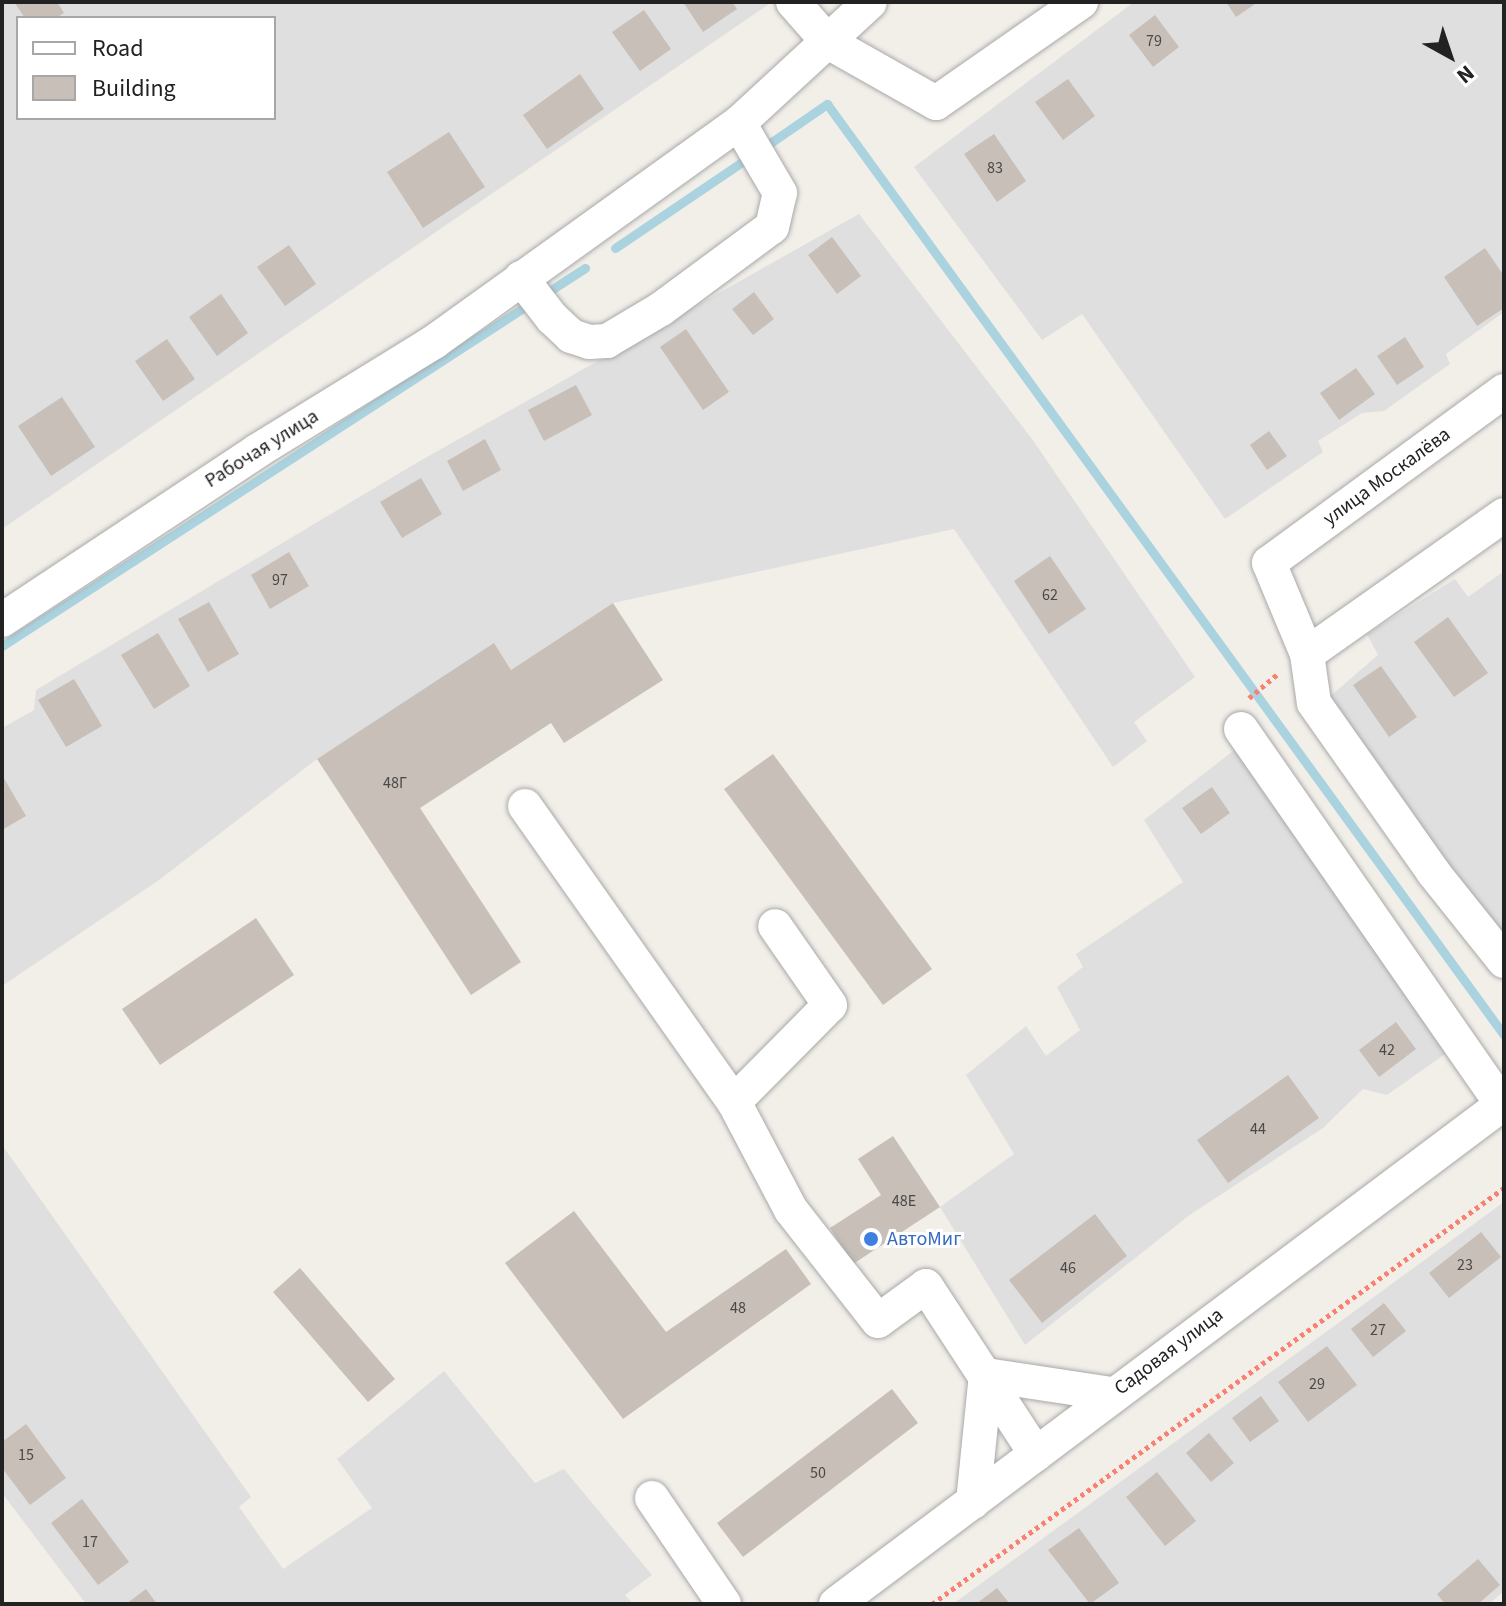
<!DOCTYPE html>
<meta charset="utf-8">
<style>
body{margin:0}
#map{position:relative;width:1506px;height:1606px;overflow:hidden;background:#f2efe9;font-family:"Source Sans 3",sans-serif}
div>[style]{position:absolute}
[style*='--x']{left:calc(var(--x)*1px);top:calc(var(--y)*1px);width:calc(var(--w)*1px);rotate:calc(var(--a)*1deg)}
.residential>*{inset:0;background:#e0dfdf}
.stream>*{height:9px;margin:-4.5px;padding:0 4.5px;transform-origin:4.5px;border-radius:4.5px;background:#aad3df}
.building>*{inset:0;background:#c7bfb8}
.path>*{height:5px;margin-top:-2.5px;transform-origin:0;background:repeating-linear-gradient(90deg,#fa8072 0 4px,transparent 0 8px)}
.roads{filter:drop-shadow(0 0 2px #a9a9a9) drop-shadow(0 0 2px #a9a9a9)}
.minor>*{height:34px;margin:-17px;padding:0 17px;transform-origin:17px;border-radius:17px;background:#fff}
.dots>*{width:22px;height:22px;translate:-50% -50%;box-sizing:border-box;border:4px solid #fff;border-radius:50%}
span{translate:-50% -50%;white-space:nowrap;text-align:center;line-height:1.15;-webkit-text-stroke:6px #fff;paint-order:stroke}
.number-label{font-size:16px;color:#4b4948}
.number-label span{-webkit-text-stroke-width:0}
.street-label{font-size:20px;color:#222}
.shop-label{font-size:20px;color:#366cbe}
.left{translate:0 -50%;text-align:left}
.frame{position:absolute;inset:0;border:4px solid #222;pointer-events:none}
.legend{position:absolute;left:16px;top:16px;width:260px;height:104px;box-sizing:border-box;background:#fff;border:2px solid #a7a7a7;margin:0;padding:10px 14px;list-style:none;font-size:24px;color:#222}
.legend li{display:flex;align-items:center;gap:16px;height:40px}
.legend b{width:40px;border:2px solid #a7a7a7}
.north{position:absolute;left:1410px;top:16px;width:80px;height:80px;-webkit-text-stroke:6px #fff;paint-order:stroke;rotate:140deg;font-size:22px;font-weight:700;line-height:32px;text-align:center;color:#222}
.north::after{content:'';display:block;margin:auto;width:28px;height:36px;background:#222;clip-path:polygon(50% 0,100% 100%,50% 72%,0 100%)}
</style>
<div id="map">
<div class="residential">
<div style="clip-path:polygon(evenodd,2px 2px,772px 2px,2px 529px,2px 2px,18px 18px,274px 18px,274px 118px,18px 118px,18px 18px)"></div>
<div style="clip-path:polygon(1134px 2px,1504px 2px,1504px 312px,1446px 354px,1450px 364px,1384px 411px,1362px 413px,1318px 441px,1323px 452px,1225px 519px,1082px 314px,1042px 340px,914px 167px)"></div>
<div style="clip-path:polygon(859px 214px,1032px 439px,1195px 677px,1134px 722px,1147px 741px,1113px 767px,954px 529px,613px 603px,511px 670px,494px 644px,317px 759px,159px 880px,2px 986px,2px 728px,34px 710px,36px 690px,418px 462px)"></div>
<div style="clip-path:polygon(1504px 571px,1504px 945px,1327px 699px,1378px 655px,1367px 634px,1455px 579px,1468px 597px)"></div>
<div style="clip-path:polygon(1237px 748px,1448px 1052px,1387px 1095px,1363px 1089px,1323px 1128px,1191px 1214px,1025px 1345px,940px 1207px,1014px 1154px,966px 1075px,1026px 1026px,1046px 1056px,1080px 1030px,1057px 987px,1083px 967px,1076px 954px,1183px 882px,1144px 820px)"></div>
<div style="clip-path:polygon(2px 1145px,251px 1497px,239px 1507px,283px 1569px,372px 1508px,337px 1459px,444px 1371px,535px 1483px,564px 1469px,652px 1575px,625px 1595px,633px 1604px,86px 1604px,2px 1493px)"></div>
<div style="clip-path:polygon(1504px 1202px,1504px 1591px,1489px 1604px,953px 1604px)"></div>
</div>
<div class="stream">
<div style="--x:763;--y:148;--w:78;--a:-34.5"></div>
<div style="--x:827;--y:104;--w:1151;--a:53.98"></div>
<div style="--x:615;--y:248;--w:164;--a:-34.1"></div>
<div style="--x:2;--y:646;--w:695;--a:-32.96"></div>
</div>
<div class="building">
<div style="clip-path:polygon(14px 2px,57px 2px,64px 13px,56px 18px,25px 18px)"></div>
<div style="clip-path:polygon(683px 2px,732px 2px,737px 9px,703px 32px)"></div>
<div style="clip-path:polygon(1226px 2px,1258px 2px,1236px 17px)"></div>
<div style="clip-path:polygon(644px 10px,671px 49px,640px 71px,612px 32px)"></div>
<div style="clip-path:polygon(1155px 15px,1179px 47px,1153px 67px,1129px 35px)"></div>
<div style="clip-path:polygon(580px 74px,604px 109px,547px 149px,523px 115px)"></div>
<div style="clip-path:polygon(1068px 79px,1095px 116px,1063px 140px,1035px 102px)"></div>
<div style="clip-path:polygon(449px 132px,485px 187px,423px 228px,387px 172px)"></div>
<div style="clip-path:polygon(994px 134px,1026px 181px,997px 202px,964px 154px)"></div>
<div style="clip-path:polygon(832px 237px,861px 276px,837px 294px,808px 255px)"></div>
<div style="clip-path:polygon(289px 245px,316px 284px,285px 306px,257px 267px)"></div>
<div style="clip-path:polygon(1485px 248px,1504px 276px,1504px 308px,1477px 326px,1444px 277px)"></div>
<div style="clip-path:polygon(754px 292px,774px 319px,753px 335px,732px 309px)"></div>
<div style="clip-path:polygon(221px 294px,248px 333px,217px 356px,189px 317px)"></div>
<div style="clip-path:polygon(686px 329px,729px 392px,703px 410px,660px 347px)"></div>
<div style="clip-path:polygon(1405px 337px,1424px 367px,1397px 385px,1377px 356px)"></div>
<div style="clip-path:polygon(167px 339px,195px 379px,163px 401px,135px 361px)"></div>
<div style="clip-path:polygon(1356px 368px,1375px 394px,1339px 420px,1320px 393px)"></div>
<div style="clip-path:polygon(576px 385px,592px 415px,544px 441px,528px 410px)"></div>
<div style="clip-path:polygon(62px 397px,95px 447px,51px 476px,18px 426px)"></div>
<div style="clip-path:polygon(1269px 431px,1287px 456px,1267px 470px,1250px 445px)"></div>
<div style="clip-path:polygon(485px 439px,501px 470px,463px 491px,447px 461px)"></div>
<div style="clip-path:polygon(421px 478px,442px 514px,402px 538px,380px 502px)"></div>
<div style="clip-path:polygon(289px 552px,309px 586px,270px 609px,251px 575px)"></div>
<div style="clip-path:polygon(1050px 556px,1086px 609px,1049px 634px,1014px 581px)"></div>
<div style="clip-path:polygon(209px 602px,239px 654px,208px 672px,178px 619px)"></div>
<div style="clip-path:polygon(613px 603px,663px 680px,564px 743px,551px 723px,420px 808px,521px 962px,471px 995px,317px 759px,494px 643px,511px 670px)"></div>
<div style="clip-path:polygon(1448px 617px,1488px 673px,1454px 697px,1414px 642px)"></div>
<div style="clip-path:polygon(158px 633px,190px 686px,154px 709px,121px 655px)"></div>
<div style="clip-path:polygon(1381px 666px,1417px 717px,1389px 737px,1353px 685px)"></div>
<div style="clip-path:polygon(74px 679px,102px 726px,66px 747px,38px 700px)"></div>
<div style="clip-path:polygon(773px 754px,932px 969px,883px 1005px,724px 789px)"></div>
<div style="clip-path:polygon(2px 775px,26px 816px,2px 830px)"></div>
<div style="clip-path:polygon(1212px 787px,1230px 813px,1201px 834px,1182px 808px)"></div>
<div style="clip-path:polygon(256px 918px,294px 975px,160px 1065px,122px 1009px)"></div>
<div style="clip-path:polygon(1396px 1022px,1416px 1049px,1379px 1077px,1359px 1050px)"></div>
<div style="clip-path:polygon(1288px 1075px,1319px 1118px,1228px 1183px,1197px 1140px)"></div>
<div style="clip-path:polygon(893px 1136px,940px 1207px,853px 1264px,830px 1228px,881px 1195px,858px 1159px)"></div>
<div style="clip-path:polygon(574px 1211px,666px 1332px,786px 1249px,811px 1284px,623px 1419px,505px 1263px)"></div>
<div style="clip-path:polygon(1095px 1214px,1127px 1256px,1042px 1323px,1009px 1280px)"></div>
<div style="clip-path:polygon(1481px 1232px,1501px 1257px,1449px 1298px,1429px 1273px)"></div>
<div style="clip-path:polygon(300px 1268px,395px 1379px,368px 1402px,273px 1292px)"></div>
<div style="clip-path:polygon(1384px 1303px,1406px 1331px,1373px 1357px,1351px 1329px)"></div>
<div style="clip-path:polygon(1327px 1346px,1357px 1385px,1308px 1422px,1278px 1382px)"></div>
<div style="clip-path:polygon(892px 1389px,918px 1423px,743px 1557px,717px 1523px)"></div>
<div style="clip-path:polygon(1261px 1396px,1279px 1421px,1250px 1442px,1232px 1418px)"></div>
<div style="clip-path:polygon(26px 1424px,66px 1478px,30px 1505px,2px 1468px,2px 1442px)"></div>
<div style="clip-path:polygon(1209px 1433px,1234px 1463px,1211px 1482px,1186px 1453px)"></div>
<div style="clip-path:polygon(1157px 1472px,1196px 1521px,1165px 1546px,1126px 1497px)"></div>
<div style="clip-path:polygon(82px 1499px,129px 1562px,98px 1585px,51px 1523px)"></div>
<div style="clip-path:polygon(1079px 1528px,1119px 1583px,1090px 1604px,1048px 1550px)"></div>
<div style="clip-path:polygon(1478px 1559px,1500px 1585px,1478px 1604px,1445px 1604px,1437px 1594px)"></div>
<div style="clip-path:polygon(997px 1588px,1010px 1604px,976px 1604px)"></div>
<div style="clip-path:polygon(146px 1589px,157px 1604px,126px 1604px)"></div>
</div>
<div class="path">
<div style="--x:1249;--y:698;--w:38;--a:-40"></div>
<div style="--x:932;--y:1604;--w:707;--a:-36.03"></div>
</div>
<div class="roads">
<div class="minor">
<div style="--x:793;--y:2;--w:53;--a:48.8"></div>
<div style="--x:828;--y:42;--w:124;--a:29.5"></div>
<div style="--x:936;--y:103;--w:177;--a:-34.9"></div>
<div style="--x:521;--y:278;--w:51;--a:52.2"></div>
<div style="--x:552;--y:318;--w:26;--a:43"></div>
<div style="--x:571;--y:336;--w:19;--a:18"></div>
<div style="--x:589;--y:342;--w:18;--a:-3"></div>
<div style="--x:607;--y:341;--w:63;--a:-30.7"></div>
<div style="--x:661;--y:309;--w:138;--a:-36.5"></div>
<div style="--x:772;--y:227;--w:35;--a:-77"></div>
<div style="--x:780;--y:193;--w:81;--a:-120.4"></div>
<div style="--x:1504;--y:391;--w:291;--a:143.8"></div>
<div style="--x:1269;--y:563;--w:99;--a:67.3"></div>
<div style="--x:1307;--y:654;--w:49;--a:81.9"></div>
<div style="--x:1314;--y:703;--w:207;--a:54.8"></div>
<div style="--x:1433;--y:872;--w:114;--a:51.4"></div>
<div style="--x:2;--y:620;--w:306;--a:-33.5"></div>
<div style="--x:257;--y:451;--w:208;--a:-31.6"></div>
<div style="--x:434;--y:342;--w:375;--a:-35.7"></div>
<div style="--x:739;--y:123;--w:178;--a:-42.7"></div>
<div style="--x:1307;--y:654;--w:241;--a:-35.2"></div>
<div style="--x:1241;--y:729;--w:458;--a:55.2"></div>
<div style="--x:525;--y:806;--w:362;--a:54.8"></div>
<div style="--x:734;--y:1102;--w:122;--a:62.2"></div>
<div style="--x:791;--y:1210;--w:141;--a:51.9"></div>
<div style="--x:878;--y:1321;--w:59;--a:-36.1"></div>
<div style="--x:926;--y:1286;--w:201;--a:56.8"></div>
<div style="--x:734;--y:1102;--w:136;--a:-45.3"></div>
<div style="--x:830;--y:1005;--w:96;--a:-124.8"></div>
<div style="--x:652;--y:1498;--w:128;--a:55.8"></div>
<div style="--x:973;--y:1502;--w:128;--a:-84.2"></div>
<div style="--x:986;--y:1375;--w:127;--a:8.6"></div>
<div style="--x:836;--y:1604;--w:835;--a:-36.87"></div>
</div>
</div>
<div class="dots">
<div style="left:871px;top:1239px;background:#3f7fe0"></div>
</div>
<div class="number-label">
<span style="left:1154px;top:41px">79</span>
<span style="left:995px;top:168px">83</span>
<span style="left:280px;top:580px">97</span>
<span style="left:1050px;top:595px">62</span>
<span style="left:395px;top:783px">48Г</span>
<span style="left:1387px;top:1050px">42</span>
<span style="left:1258px;top:1129px">44</span>
<span style="left:904px;top:1201px">48Е</span>
<span style="left:1465px;top:1265px">23</span>
<span style="left:1068px;top:1268px">46</span>
<span style="left:738px;top:1308px">48</span>
<span style="left:1378px;top:1330px">27</span>
<span style="left:1317px;top:1384px">29</span>
<span style="left:26px;top:1455px">15</span>
<span style="left:818px;top:1473px">50</span>
<span style="left:90px;top:1542px">17</span>
</div>
<div class="street-label">
<span style="left:262px;top:449px;rotate:-32deg">Рабочая улица</span>
<span style="left:1387px;top:477px;rotate:-36deg">улица Москалёва</span>
<span style="left:1169px;top:1352px;rotate:-37deg">Садовая улица</span>
</div>
<div class="shop-label">
<span class="left" style="left:887px;top:1239px">АвтоМиг</span>
</div>
<div class="frame"></div>
<ul class="legend">
<li><b style="height:10px;background:#fff"></b>Road</li>
<li><b style="height:22px;background:#c7bfb8"></b>Building</li>
</ul>
<div class="north">N</div>
</div>
